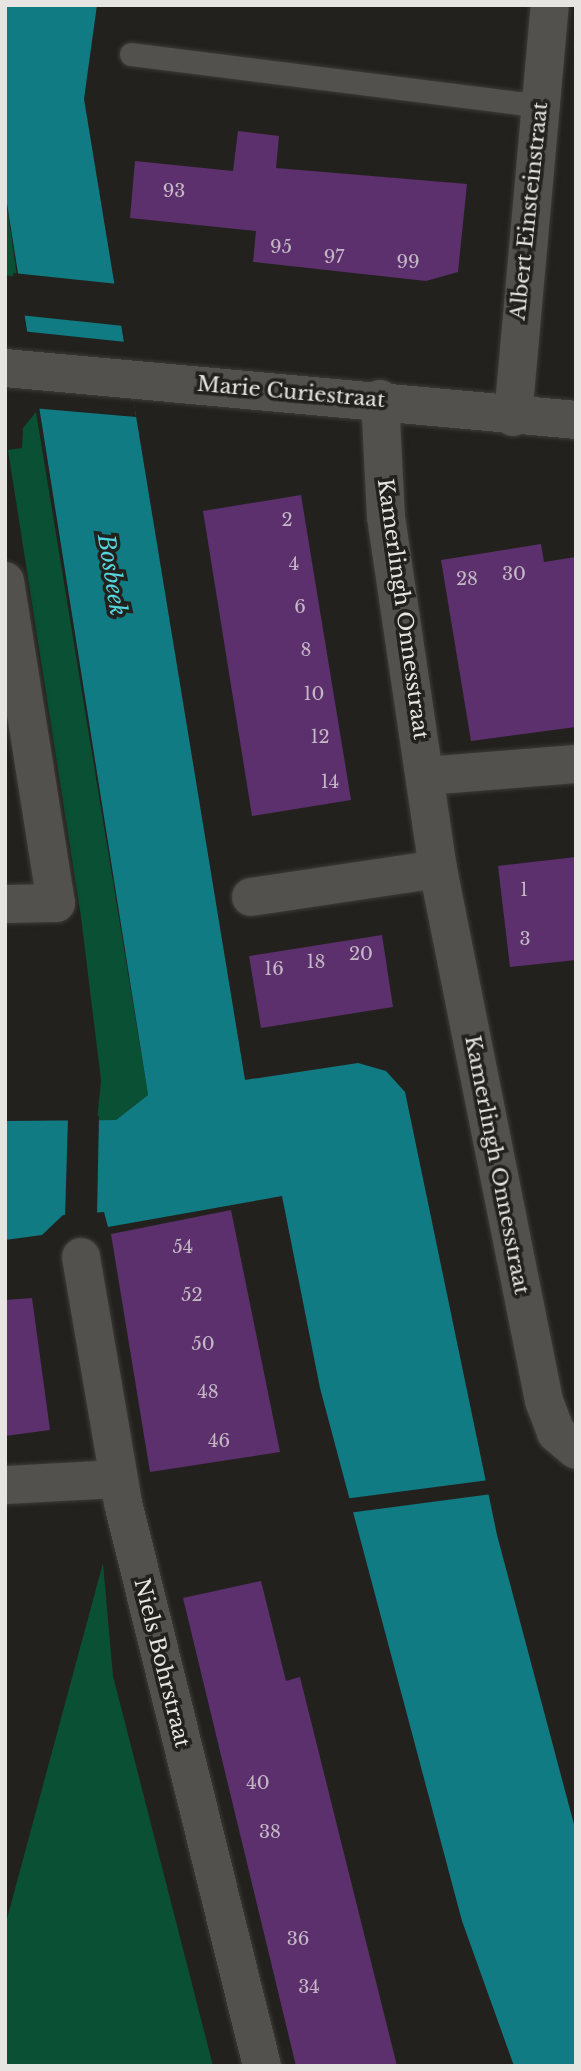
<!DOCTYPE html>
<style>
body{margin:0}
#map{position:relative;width:581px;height:2071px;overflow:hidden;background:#23211d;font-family:"Libre Baskerville",serif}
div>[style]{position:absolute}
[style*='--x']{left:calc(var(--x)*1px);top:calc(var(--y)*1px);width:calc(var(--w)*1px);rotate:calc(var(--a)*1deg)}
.green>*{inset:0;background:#095034}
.water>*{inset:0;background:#107b82}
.pier>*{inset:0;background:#23211d}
.building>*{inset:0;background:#5c306d}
.roads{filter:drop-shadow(0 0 2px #3c3b38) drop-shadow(0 0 2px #3c3b38)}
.service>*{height:23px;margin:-11.5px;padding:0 11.5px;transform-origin:11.5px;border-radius:11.5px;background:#53514d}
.minor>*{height:38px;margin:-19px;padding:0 19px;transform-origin:19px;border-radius:19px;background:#53514d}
span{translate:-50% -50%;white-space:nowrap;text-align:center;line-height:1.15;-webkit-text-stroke:7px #23211d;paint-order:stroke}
.number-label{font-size:18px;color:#c4b8c5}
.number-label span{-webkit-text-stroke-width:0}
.street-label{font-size:21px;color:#e6e5e2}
.water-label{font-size:23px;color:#56d5de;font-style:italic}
.frame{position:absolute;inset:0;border:7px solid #e6e5e2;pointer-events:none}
</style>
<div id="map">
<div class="green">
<div style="clip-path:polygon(5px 191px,13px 248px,17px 277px,5px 275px)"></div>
<div style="clip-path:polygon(36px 412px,148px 1095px,116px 1120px,97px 1120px,101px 1080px,81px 917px,8px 450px,22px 448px,23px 428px)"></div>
<div style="clip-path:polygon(103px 1563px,113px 1676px,213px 2066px,5px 2066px,5px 1926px)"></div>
</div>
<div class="water">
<div style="clip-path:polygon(5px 5px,97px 5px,84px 99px,245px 1080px,358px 1063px,386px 1071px,405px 1092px,497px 1535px,576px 1832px,576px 2066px,514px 2066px,462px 1921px,320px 1388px,282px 1196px,108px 1227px,104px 1212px,63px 1215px,42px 1235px,5px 1240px,5px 1121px,116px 1120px,148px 1095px,5px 191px)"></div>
</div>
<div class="pier">
<div style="clip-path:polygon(13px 273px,118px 284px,124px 326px,19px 315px)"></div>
<div style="clip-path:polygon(21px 331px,126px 342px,136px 417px,32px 408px)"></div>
<div style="clip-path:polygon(99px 1116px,97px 1216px,65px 1218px,68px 1117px)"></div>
<div style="clip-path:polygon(489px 1480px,492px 1494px,348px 1513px,344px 1499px)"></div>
</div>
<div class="building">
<div style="clip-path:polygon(238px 131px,279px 136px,276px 168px,467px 184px,458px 272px,426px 281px,253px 262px,256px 231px,130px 218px,135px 161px,233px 171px)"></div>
<div style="clip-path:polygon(301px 495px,351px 800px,252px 816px,203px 511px)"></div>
<div style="clip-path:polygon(541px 544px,544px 562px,576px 557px,576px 727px,471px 741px,441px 560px)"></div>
<div style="clip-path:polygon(576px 857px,576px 960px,510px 967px,498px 866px)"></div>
<div style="clip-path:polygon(382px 935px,393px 1007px,261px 1028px,249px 956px)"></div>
<div style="clip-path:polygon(231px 1210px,280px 1452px,150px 1472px,111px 1234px)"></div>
<div style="clip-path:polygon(32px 1298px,50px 1430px,5px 1436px,5px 1300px)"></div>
<div style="clip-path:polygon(261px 1581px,286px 1681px,300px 1677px,397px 2066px,296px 2066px,183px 1598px)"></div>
</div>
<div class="roads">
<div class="service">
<div style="--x:131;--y:54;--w:412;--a:7.2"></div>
</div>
<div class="minor">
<div style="--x:5;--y:368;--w:573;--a:5.2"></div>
<div style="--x:380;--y:399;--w:118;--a:87.1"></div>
<div style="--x:386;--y:517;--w:356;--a:81.6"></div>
<div style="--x:438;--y:869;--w:542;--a:78.73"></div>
<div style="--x:544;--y:1401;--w:34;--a:69"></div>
<div style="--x:556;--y:1433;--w:26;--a:40"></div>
<div style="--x:513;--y:417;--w:414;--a:-84.9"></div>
<div style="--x:5;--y:581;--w:326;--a:81"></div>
<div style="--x:56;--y:903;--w:51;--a:178.9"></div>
<div style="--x:426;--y:776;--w:150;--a:-4.6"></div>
<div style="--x:251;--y:897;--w:189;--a:-8.5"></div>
<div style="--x:81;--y:1257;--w:250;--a:80.3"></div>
<div style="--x:123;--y:1503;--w:580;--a:76.13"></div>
<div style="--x:5;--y:1485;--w:112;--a:-3.1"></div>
</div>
</div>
<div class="number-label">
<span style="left:174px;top:191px">93</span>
<span style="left:281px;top:247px">95</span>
<span style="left:334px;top:257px">97</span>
<span style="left:408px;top:262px">99</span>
<span style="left:287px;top:520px">2</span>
<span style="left:294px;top:564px">4</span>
<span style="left:514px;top:574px">30</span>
<span style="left:467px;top:579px">28</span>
<span style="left:300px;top:607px">6</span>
<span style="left:306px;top:650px">8</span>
<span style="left:314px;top:694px">10</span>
<span style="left:320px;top:737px">12</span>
<span style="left:330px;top:782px">14</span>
<span style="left:524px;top:890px">1</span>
<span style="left:525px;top:939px">3</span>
<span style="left:361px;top:954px">20</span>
<span style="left:316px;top:962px">18</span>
<span style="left:274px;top:969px">16</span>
<span style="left:183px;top:1247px">54</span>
<span style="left:192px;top:1295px">52</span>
<span style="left:203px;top:1344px">50</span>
<span style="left:208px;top:1392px">48</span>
<span style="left:219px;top:1441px">46</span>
<span style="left:258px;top:1783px">40</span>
<span style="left:270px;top:1832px">38</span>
<span style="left:298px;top:1939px">36</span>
<span style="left:309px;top:1987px">34</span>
</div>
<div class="street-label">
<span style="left:529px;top:211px;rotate:-84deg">Albert Einsteinstraat</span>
<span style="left:291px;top:392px;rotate:5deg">Marie Curiestraat</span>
<span style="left:403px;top:609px;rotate:82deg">Kamerlingh Onnesstraat</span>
<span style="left:497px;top:1165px;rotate:79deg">Kamerlingh Onnesstraat</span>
<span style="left:162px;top:1663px;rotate:76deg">Niels Bohrstraat</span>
</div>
<div class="water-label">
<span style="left:112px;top:575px;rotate:81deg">Bosbeek</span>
</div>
<div class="frame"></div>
</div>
